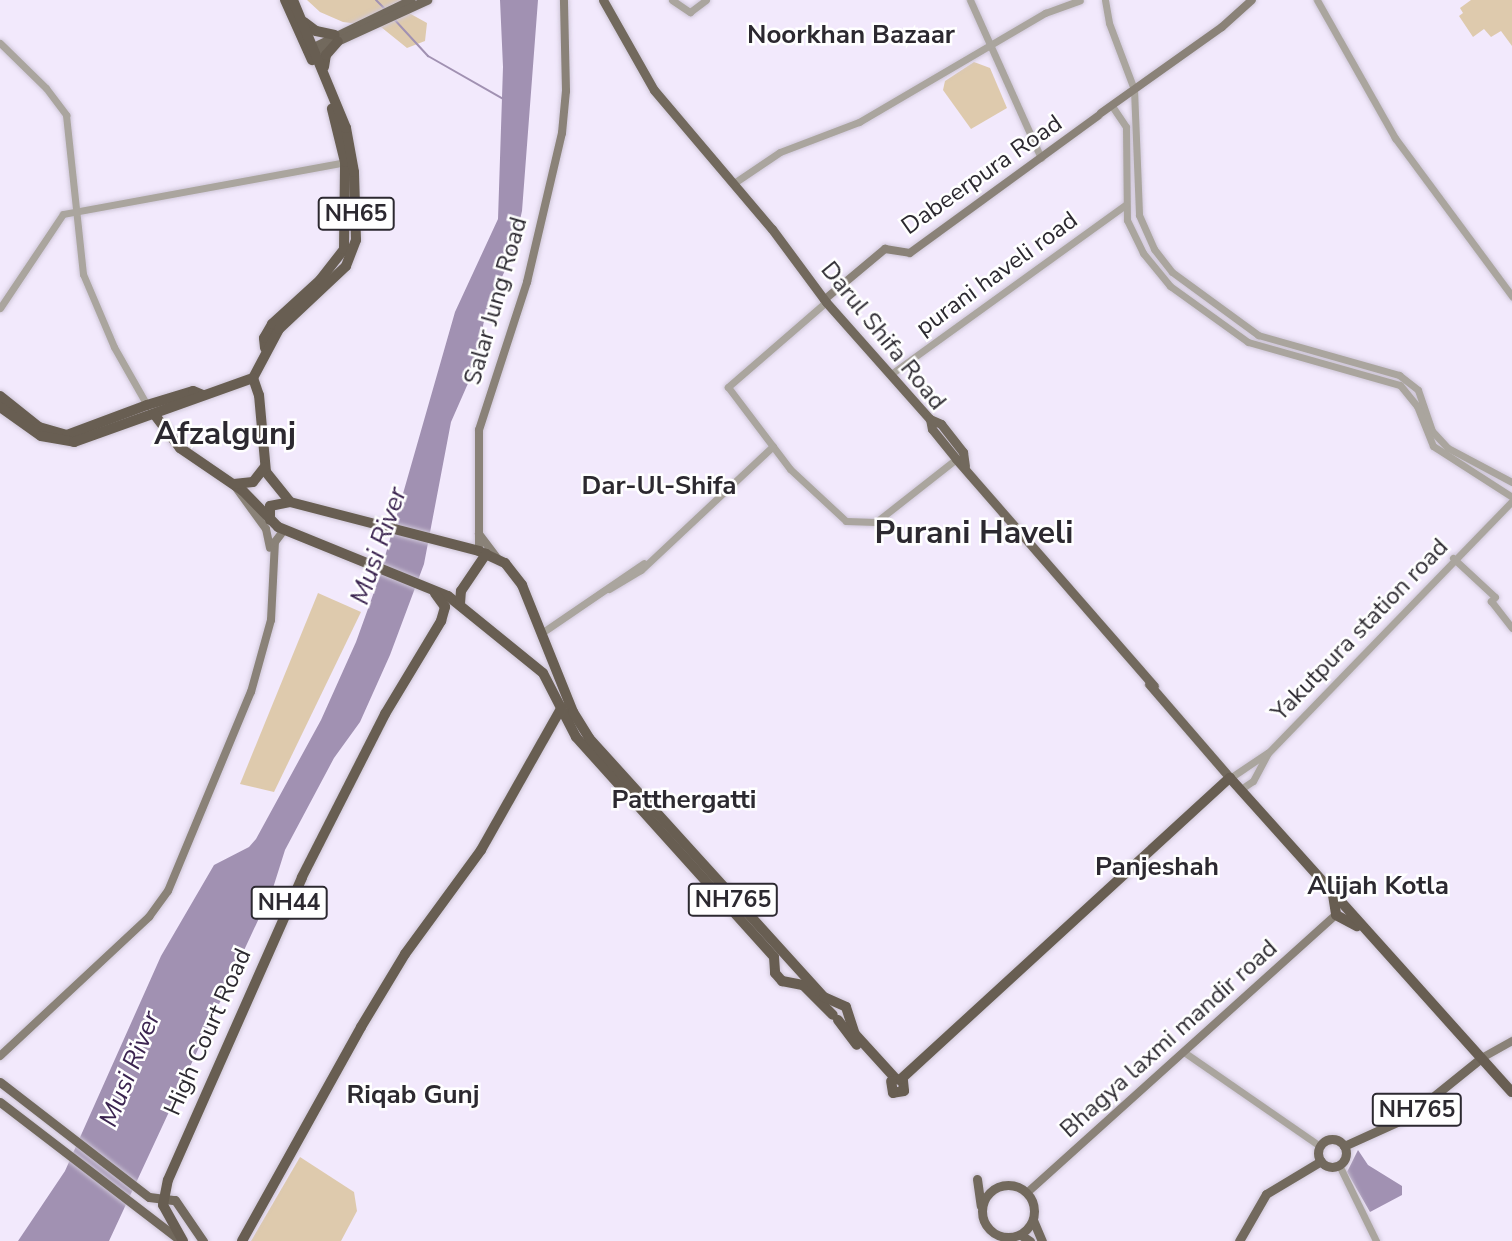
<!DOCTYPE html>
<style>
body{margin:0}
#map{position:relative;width:1512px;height:1241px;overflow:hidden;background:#f2e9fc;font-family:"Nunito Sans",sans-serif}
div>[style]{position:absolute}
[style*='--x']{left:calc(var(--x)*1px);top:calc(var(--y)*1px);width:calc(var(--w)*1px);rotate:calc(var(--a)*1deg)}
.green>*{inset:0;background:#decaad}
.water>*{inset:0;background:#a191b2}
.stream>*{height:2px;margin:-1px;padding:0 1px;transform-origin:1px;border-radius:1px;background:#a191b2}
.roads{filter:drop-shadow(0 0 2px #cec6d7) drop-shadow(0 0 2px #cec6d7)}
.tertiary>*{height:7px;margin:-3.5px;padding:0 3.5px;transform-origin:3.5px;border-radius:3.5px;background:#aaa59e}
.secondary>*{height:8px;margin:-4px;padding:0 4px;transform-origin:4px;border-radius:4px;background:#8a8278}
.primary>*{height:9px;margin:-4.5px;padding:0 4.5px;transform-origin:4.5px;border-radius:4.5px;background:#72695d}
.primary>.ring{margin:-4.5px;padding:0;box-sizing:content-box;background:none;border:9px solid #72695d;border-radius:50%}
.trunk>*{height:10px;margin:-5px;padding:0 5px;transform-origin:5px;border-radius:5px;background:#685e52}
span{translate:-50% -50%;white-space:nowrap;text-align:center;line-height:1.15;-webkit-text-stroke:5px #fff;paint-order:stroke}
.shield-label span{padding:2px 5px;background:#fff;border:2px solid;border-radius:5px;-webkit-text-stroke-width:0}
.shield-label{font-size:23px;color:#2c2930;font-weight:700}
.street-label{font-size:24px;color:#2c2930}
.neighbourhood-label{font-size:26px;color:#2c2930;font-weight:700}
.water-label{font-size:26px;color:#3b2450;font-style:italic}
.district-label{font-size:32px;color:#2c2930;font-weight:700}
</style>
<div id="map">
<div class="green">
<div style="clip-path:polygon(307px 0,403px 0,409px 13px,427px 23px,425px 41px,407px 48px,381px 27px,343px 22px,320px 12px)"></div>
<div style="clip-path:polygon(1471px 0,1512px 0,1512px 46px,1501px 31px,1491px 37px,1484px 29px,1473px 37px,1459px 16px,1463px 13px,1460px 8px)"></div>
<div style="clip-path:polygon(974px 62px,990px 68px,1007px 108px,971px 129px,943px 90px,945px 81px)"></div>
<div style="clip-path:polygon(318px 593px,361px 612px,274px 792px,240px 784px)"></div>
<div style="clip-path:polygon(300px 1157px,354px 1192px,357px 1211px,341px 1241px,251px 1241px)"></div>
</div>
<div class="water">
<div style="clip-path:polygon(500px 0,538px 0,522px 211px,512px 255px,486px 312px,473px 372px,451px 422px,424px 564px,390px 655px,360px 722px,334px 758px,285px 850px,273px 888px,109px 1241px,18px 1241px,65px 1171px,161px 956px,214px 865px,249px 847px,256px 839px,321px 720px,356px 642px,378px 581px,455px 312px,498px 219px,503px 67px)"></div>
<div style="clip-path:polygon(1358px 1150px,1368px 1165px,1402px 1186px,1402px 1195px,1370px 1212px,1347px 1172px)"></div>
</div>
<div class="stream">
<div style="--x:376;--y:0;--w:13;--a:45"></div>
<div style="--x:393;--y:18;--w:52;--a:47.4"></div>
<div style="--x:428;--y:56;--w:86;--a:29.8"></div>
</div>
<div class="roads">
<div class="tertiary">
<div style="--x:672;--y:0;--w:22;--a:34"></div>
<div style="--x:690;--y:12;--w:20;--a:-37"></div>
<div style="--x:970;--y:0;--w:173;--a:65.8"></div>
<div style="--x:1105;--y:0;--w:23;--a:80"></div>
<div style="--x:1109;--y:23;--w:71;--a:69.3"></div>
<div style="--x:1134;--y:89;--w:126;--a:87.7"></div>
<div style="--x:1139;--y:215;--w:37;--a:66"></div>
<div style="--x:1154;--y:249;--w:29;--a:52"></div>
<div style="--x:1172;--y:272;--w:107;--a:36.2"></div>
<div style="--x:1258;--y:335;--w:147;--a:15.8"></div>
<div style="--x:1399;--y:375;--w:24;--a:38"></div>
<div style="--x:1418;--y:390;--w:43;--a:71.1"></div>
<div style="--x:1432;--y:431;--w:23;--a:47"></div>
<div style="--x:1448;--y:448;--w:72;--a:28"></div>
<div style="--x:1317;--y:0;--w:159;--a:60.5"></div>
<div style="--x:1395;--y:138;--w:197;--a:53.5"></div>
<div style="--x:0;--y:43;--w:64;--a:44.4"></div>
<div style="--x:46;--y:88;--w:34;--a:53"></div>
<div style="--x:66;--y:115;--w:160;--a:83.9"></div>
<div style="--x:83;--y:274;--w:79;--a:67"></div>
<div style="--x:114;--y:347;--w:67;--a:60.4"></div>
<div style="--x:1112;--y:106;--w:25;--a:56"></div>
<div style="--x:1126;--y:127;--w:93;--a:89.4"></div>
<div style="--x:1127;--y:220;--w:37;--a:64"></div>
<div style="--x:1143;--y:253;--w:43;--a:50.7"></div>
<div style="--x:1170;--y:286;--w:96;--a:35.7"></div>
<div style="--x:1248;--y:342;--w:158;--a:15.8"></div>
<div style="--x:1400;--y:385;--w:27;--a:51"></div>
<div style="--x:1417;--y:406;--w:43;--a:68.2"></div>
<div style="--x:1433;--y:446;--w:94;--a:32.8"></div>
<div style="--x:734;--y:183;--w:55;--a:-34"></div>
<div style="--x:780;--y:152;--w:85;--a:-20.8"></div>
<div style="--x:859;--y:122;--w:216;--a:-30.4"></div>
<div style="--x:1045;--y:13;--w:37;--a:-20"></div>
<div style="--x:826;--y:302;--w:130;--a:139.1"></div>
<div style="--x:728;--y:387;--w:103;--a:52.9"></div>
<div style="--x:790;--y:469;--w:76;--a:42.9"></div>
<div style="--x:846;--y:521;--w:30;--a:2"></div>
<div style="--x:876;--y:522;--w:102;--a:-38.2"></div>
<div style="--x:0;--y:308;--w:113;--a:-56.2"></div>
<div style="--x:63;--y:214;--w:287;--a:-10.4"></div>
<div style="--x:891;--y:374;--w:289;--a:-35.8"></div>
<div style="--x:1453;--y:558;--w:57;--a:42.9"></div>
<div style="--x:1495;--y:597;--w:6;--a:135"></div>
<div style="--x:1491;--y:601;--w:34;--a:52"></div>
<div style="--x:609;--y:589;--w:37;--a:-31"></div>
<div style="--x:641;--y:570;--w:181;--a:-43.2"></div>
<div style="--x:543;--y:632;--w:122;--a:-34.3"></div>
<div style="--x:1230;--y:778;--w:45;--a:-34"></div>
<div style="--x:1241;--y:789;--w:14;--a:-34"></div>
<div style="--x:1253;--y:781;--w:32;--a:-62"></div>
<div style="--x:1268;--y:753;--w:351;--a:-45.9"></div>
<div style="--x:1184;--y:1052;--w:165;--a:34.7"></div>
<div style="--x:1339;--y:1165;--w:85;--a:64"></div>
</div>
<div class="secondary">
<div style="--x:1101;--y:113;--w:148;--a:-35.4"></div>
<div style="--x:1222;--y:27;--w:40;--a:-42"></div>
<div style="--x:824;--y:300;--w:80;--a:-39.9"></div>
<div style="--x:885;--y:249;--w:25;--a:9"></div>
<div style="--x:910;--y:253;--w:233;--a:-36.1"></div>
<div style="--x:234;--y:485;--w:54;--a:54"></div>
<div style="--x:266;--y:529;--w:19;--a:78"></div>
<div style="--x:479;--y:534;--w:31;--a:53"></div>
<div style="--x:479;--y:551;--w:121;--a:-90"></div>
<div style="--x:479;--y:430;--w:156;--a:-72"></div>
<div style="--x:527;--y:282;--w:153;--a:-76.8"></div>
<div style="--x:562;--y:133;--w:42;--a:-84.6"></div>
<div style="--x:566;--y:91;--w:91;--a:-91.3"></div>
<div style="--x:0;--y:1056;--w:204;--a:-43"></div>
<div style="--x:149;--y:917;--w:32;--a:-54"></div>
<div style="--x:168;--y:891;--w:216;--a:-67.4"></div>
<div style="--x:251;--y:692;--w:75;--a:-74.5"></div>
<div style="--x:271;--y:620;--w:78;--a:-87.1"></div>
<div style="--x:275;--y:542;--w:15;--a:-53"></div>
<div style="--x:1480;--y:1059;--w:37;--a:-29"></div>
<div style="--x:1028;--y:1192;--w:414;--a:-42"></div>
</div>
<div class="primary">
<div style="--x:603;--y:0;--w:103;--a:60.5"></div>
<div style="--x:654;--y:90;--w:182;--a:49.7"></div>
<div style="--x:772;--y:229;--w:91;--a:53.5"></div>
<div style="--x:826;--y:302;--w:157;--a:48.4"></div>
<div style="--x:930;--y:419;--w:10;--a:79"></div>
<div style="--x:932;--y:429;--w:38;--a:51"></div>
<div style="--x:956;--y:459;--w:301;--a:48.9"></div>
<div style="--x:307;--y:50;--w:115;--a:-25.7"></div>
<div style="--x:311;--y:53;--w:128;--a:-24.6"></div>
<div style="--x:930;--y:419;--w:12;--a:24"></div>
<div style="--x:941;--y:424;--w:36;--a:52"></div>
<div style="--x:963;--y:452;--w:14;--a:82"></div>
<div style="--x:1149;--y:684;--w:124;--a:49.2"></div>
<div style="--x:0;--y:1082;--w:188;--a:37.7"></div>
<div style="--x:149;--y:1197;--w:26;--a:7"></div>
<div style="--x:175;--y:1200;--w:50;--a:55.7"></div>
<div style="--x:0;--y:1102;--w:228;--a:37.5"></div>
<div class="ring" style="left:1318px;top:1139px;width:19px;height:19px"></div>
<div style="--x:1344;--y:1146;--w:70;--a:-24.4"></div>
<div style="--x:1408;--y:1117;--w:92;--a:-38.9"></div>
<div style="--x:977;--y:1179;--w:27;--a:82"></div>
<div class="ring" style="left:982px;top:1185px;width:43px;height:43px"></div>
<div style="--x:1033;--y:1220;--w:23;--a:67"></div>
<div style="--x:1021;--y:1235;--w:11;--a:34"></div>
<div style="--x:1239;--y:1241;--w:54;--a:-60.1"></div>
<div style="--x:1266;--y:1194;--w:64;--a:-31"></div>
</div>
<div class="trunk">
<div style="--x:285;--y:0;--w:66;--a:65.8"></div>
<div style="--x:304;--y:22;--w:15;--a:37"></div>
<div style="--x:316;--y:31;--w:19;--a:12"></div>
<div style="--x:324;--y:67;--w:12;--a:-81"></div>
<div style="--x:326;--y:55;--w:18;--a:-49"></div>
<div style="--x:265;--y:348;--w:10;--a:-96"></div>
<div style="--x:264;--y:338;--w:16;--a:-60"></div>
<div style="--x:272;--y:324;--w:65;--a:-42.5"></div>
<div style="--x:320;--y:280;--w:39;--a:-52"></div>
<div style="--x:344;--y:249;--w:87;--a:-89.3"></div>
<div style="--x:345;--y:162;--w:55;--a:-103.8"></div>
<div style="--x:253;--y:378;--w:55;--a:-62"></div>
<div style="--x:279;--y:329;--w:92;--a:-43.2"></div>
<div style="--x:346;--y:266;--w:28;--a:-69"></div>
<div style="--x:356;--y:240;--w:68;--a:-91.7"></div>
<div style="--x:354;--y:172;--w:45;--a:-100.3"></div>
<div style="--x:346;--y:128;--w:139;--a:-112.5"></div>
<div style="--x:253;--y:378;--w:18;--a:71"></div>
<div style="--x:259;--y:395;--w:77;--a:84.8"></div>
<div style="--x:266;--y:472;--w:38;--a:51"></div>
<div style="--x:0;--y:396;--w:50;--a:38.5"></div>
<div style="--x:39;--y:427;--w:29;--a:16"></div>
<div style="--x:67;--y:435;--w:85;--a:-20.6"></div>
<div style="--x:147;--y:405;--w:48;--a:-16.9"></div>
<div style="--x:193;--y:391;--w:11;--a:22"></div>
<div style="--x:0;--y:407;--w:50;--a:35.3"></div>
<div style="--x:41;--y:436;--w:34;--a:10"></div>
<div style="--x:74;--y:442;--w:190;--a:-19.7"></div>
<div style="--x:154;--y:414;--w:43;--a:52.6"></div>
<div style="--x:180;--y:448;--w:76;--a:34.3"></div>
<div style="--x:243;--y:491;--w:50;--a:45.8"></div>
<div style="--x:278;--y:527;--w:183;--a:22.1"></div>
<div style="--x:448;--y:596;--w:122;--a:39"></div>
<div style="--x:543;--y:673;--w:72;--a:62.7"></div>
<div style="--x:576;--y:737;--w:296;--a:48"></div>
<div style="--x:774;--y:957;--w:16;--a:86"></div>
<div style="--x:775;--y:973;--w:11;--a:49"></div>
<div style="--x:782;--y:981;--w:21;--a:11"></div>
<div style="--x:803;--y:985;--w:42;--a:45"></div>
<div style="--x:234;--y:484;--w:19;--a:-6"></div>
<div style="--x:253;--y:482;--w:18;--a:-52"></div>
<div style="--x:270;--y:520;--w:14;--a:-90"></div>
<div style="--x:270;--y:506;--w:20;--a:-11"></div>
<div style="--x:290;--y:502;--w:195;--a:14.5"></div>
<div style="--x:479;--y:551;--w:29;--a:25"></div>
<div style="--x:505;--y:563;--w:28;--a:52"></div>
<div style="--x:522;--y:585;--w:137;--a:68.1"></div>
<div style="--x:573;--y:712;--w:31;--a:58"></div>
<div style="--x:589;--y:738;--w:350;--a:47.8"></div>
<div style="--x:824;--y:997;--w:24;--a:24"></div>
<div style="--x:846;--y:1007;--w:28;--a:72"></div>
<div style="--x:855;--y:1034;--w:61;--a:47.7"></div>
<div style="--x:896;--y:1079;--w:7;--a:16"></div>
<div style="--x:903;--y:1081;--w:10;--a:84"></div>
<div style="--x:904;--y:1091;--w:11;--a:170"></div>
<div style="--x:893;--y:1093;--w:12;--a:-99"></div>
<div style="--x:460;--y:604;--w:13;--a:-86"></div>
<div style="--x:461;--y:591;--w:45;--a:-56"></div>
<div style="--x:1333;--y:895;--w:20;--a:81"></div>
<div style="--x:1336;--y:915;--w:24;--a:28"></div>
<div style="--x:838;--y:1020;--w:31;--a:53"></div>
<div style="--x:901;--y:1079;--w:446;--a:-42.5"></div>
<div style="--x:1230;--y:778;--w:422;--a:48.1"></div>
<div style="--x:183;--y:1241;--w:41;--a:-119.1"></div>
<div style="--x:163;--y:1205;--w:25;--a:-79"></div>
<div style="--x:168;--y:1180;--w:331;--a:-66.1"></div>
<div style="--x:302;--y:877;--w:183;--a:-63"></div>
<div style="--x:385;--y:714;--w:109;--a:-58.9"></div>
<div style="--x:441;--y:621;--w:15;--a:-74"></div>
<div style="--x:445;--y:607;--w:17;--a:-126"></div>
<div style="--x:242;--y:1241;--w:245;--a:-60.9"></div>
<div style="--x:361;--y:1027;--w:85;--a:-58.9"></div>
<div style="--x:405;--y:954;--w:129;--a:-53.8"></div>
<div style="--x:481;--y:850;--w:164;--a:-60.5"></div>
</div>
</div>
<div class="shield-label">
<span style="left:356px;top:214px">NH65</span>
<span style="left:733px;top:900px">NH765</span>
<span style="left:289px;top:903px">NH44</span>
<span style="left:1417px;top:1110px">NH765</span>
</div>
<div class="street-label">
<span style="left:982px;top:175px;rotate:-35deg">Dabeerpura Road</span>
<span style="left:997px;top:274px;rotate:-36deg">purani haveli road</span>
<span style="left:496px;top:301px;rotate:-74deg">Salar Jung Road</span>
<span style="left:883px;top:336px;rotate:51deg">Darul Shifa Road</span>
<span style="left:1360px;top:630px;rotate:-46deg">Yakutpura station road</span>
<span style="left:208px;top:1032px;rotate:-66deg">High Court Road</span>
<span style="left:1169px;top:1039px;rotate:-42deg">Bhagya laxmi mandir road</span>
</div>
<div class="neighbourhood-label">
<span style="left:851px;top:35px">Noorkhan Bazaar</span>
<span style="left:659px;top:486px">Dar-Ul-Shifa</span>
<span style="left:684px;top:800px">Patthergatti</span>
<span style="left:1157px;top:867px">Panjeshah</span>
<span style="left:1378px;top:886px">Alijah Kotla</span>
<span style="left:413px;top:1095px">Riqab Gunj</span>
</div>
<div class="water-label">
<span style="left:379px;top:546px;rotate:-71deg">Musi River</span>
<span style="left:130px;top:1069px;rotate:-68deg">Musi River</span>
</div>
<div class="district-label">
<span style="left:225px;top:434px">Afzalgunj</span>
<span style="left:974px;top:533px">Purani Haveli</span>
</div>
</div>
